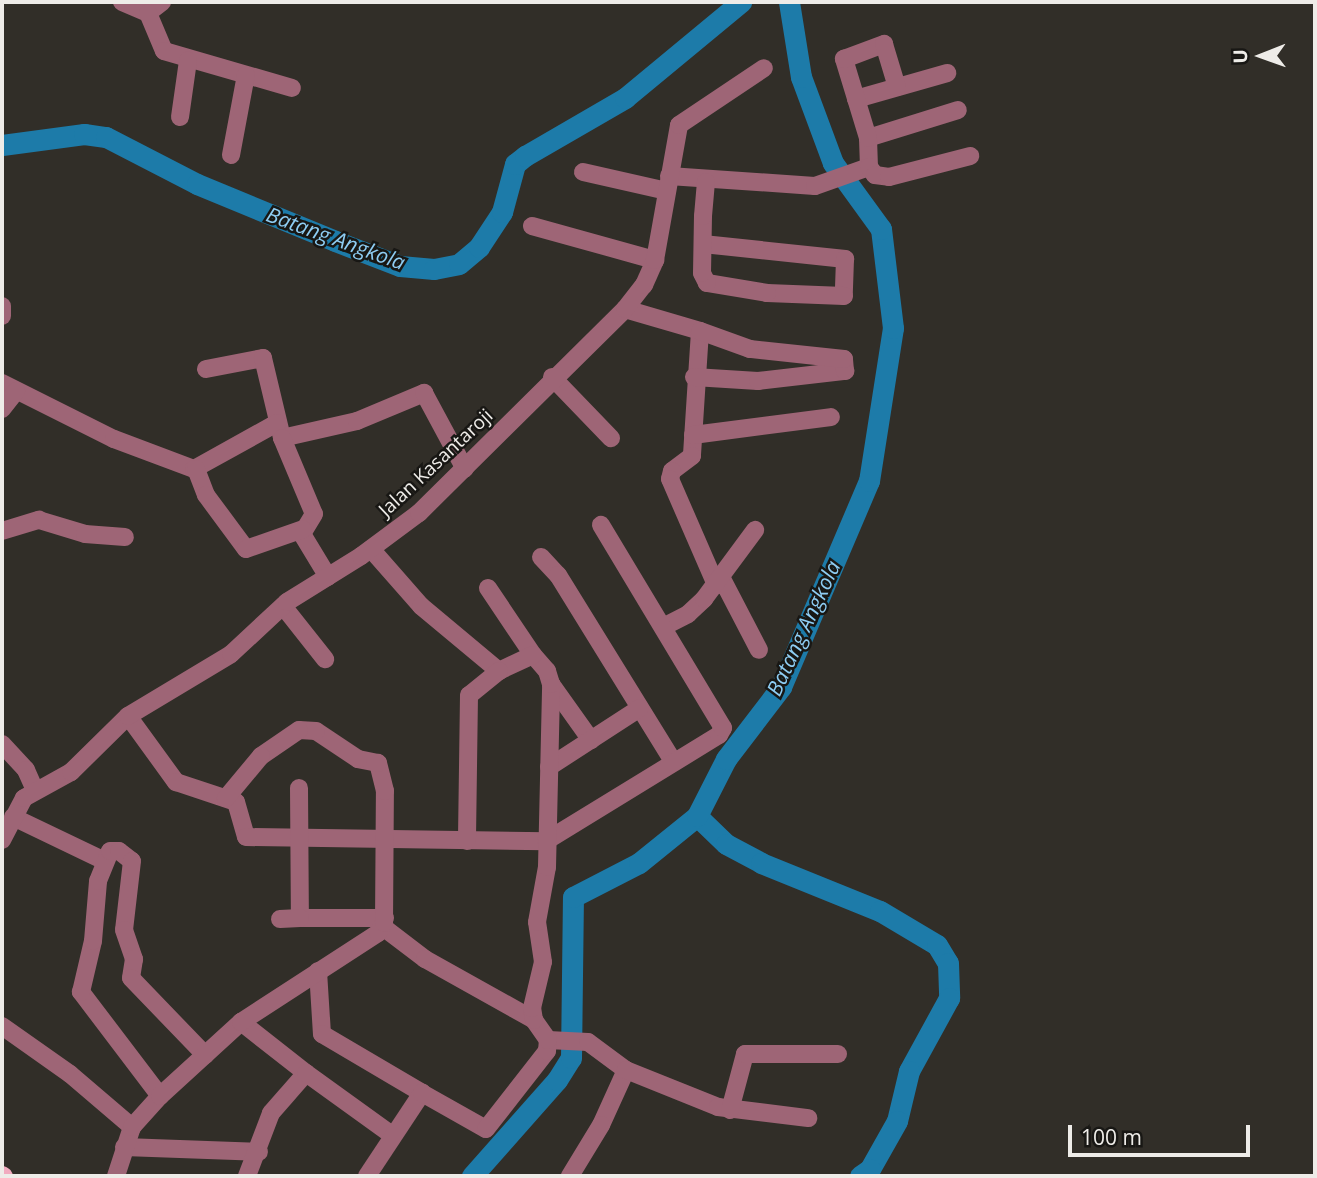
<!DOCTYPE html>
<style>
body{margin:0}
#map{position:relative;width:1317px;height:1178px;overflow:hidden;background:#312e28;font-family:"Open Sans",sans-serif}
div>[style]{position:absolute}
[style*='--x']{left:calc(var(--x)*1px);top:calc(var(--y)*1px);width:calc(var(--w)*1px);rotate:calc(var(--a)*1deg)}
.river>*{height:21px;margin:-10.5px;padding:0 10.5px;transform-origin:10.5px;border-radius:10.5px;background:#1d7ba9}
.minor>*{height:18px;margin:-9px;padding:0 9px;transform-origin:9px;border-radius:9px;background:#9e6576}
.major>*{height:18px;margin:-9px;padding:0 9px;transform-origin:9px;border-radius:9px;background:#f1abbf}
span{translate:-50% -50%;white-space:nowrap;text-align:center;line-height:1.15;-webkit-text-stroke:5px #181714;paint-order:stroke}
.street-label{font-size:19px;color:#eeece8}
.water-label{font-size:21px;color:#8ecdf3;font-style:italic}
.frame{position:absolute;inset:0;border:4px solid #eeece8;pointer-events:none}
.north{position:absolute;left:1226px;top:21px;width:70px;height:70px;-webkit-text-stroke:5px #181714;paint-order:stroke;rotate:269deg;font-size:19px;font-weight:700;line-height:28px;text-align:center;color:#eeece8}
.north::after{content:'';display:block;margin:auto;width:24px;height:32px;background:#eeece8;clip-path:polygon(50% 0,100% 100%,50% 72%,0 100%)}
.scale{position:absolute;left:1068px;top:1125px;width:182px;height:32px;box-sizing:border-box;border:4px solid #eeece8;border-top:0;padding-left:9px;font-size:21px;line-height:24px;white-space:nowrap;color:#eeece8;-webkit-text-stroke:5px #181714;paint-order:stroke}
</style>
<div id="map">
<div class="river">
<div style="--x:2;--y:145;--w:83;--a:-7.6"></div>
<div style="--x:84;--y:134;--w:22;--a:8"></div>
<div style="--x:106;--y:137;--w:102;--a:27.3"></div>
<div style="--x:197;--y:184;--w:149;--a:22.4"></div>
<div style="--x:335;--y:241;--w:70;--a:21"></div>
<div style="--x:400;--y:266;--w:34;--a:5"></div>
<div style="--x:434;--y:269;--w:25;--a:-11"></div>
<div style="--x:459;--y:264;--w:26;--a:-40"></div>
<div style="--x:479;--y:247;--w:42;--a:-56.7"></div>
<div style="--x:502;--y:212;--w:50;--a:-74.8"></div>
<div style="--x:515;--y:164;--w:13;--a:-39"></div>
<div style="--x:525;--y:156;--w:116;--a:-30.1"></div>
<div style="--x:625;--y:98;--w:151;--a:-39.6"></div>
<div style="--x:697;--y:816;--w:40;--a:44"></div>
<div style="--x:726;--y:844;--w:40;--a:28"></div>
<div style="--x:761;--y:863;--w:128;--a:22"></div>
<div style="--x:880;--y:911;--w:66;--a:30.8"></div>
<div style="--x:937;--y:945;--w:21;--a:59"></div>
<div style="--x:948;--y:963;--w:35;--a:88"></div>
<div style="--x:949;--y:998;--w:83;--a:118.7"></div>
<div style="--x:909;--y:1071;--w:51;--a:103.5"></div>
<div style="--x:897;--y:1121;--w:55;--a:119.4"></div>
<div style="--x:870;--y:1169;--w:12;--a:145"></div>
<div style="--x:472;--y:1176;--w:128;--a:-48.5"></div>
<div style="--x:557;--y:1080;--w:26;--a:-58"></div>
<div style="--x:571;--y:1058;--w:161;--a:-89.3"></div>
<div style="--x:573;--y:897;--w:74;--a:-27.3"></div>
<div style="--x:639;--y:863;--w:75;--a:-39"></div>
<div style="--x:697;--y:816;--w:64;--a:-63"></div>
<div style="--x:726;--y:759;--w:91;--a:-52.6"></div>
<div style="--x:781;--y:687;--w:224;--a:-66.9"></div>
<div style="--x:869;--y:481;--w:155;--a:-81.1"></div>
<div style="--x:893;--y:328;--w:100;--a:-96.9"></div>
<div style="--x:881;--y:229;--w:82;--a:-126"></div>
<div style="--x:833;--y:163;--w:92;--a:-110.4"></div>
<div style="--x:801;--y:77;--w:76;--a:-99.1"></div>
</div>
<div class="minor">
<div style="--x:122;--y:2;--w:28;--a:23"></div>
<div style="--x:148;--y:13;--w:18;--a:-38"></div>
<div style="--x:148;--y:13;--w:41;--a:67.2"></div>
<div style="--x:164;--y:51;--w:133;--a:16.1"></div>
<div style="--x:856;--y:99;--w:95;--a:-15.9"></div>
<div style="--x:180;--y:117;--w:57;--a:-81.9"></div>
<div style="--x:868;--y:138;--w:94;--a:-17.3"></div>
<div style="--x:231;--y:155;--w:81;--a:-79.4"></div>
<div style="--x:869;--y:167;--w:29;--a:-92"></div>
<div style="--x:868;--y:138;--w:83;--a:-106.9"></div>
<div style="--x:844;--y:59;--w:43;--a:-20.6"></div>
<div style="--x:884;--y:44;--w:45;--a:73.2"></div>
<div style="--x:583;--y:172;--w:86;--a:12.7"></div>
<div style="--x:669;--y:176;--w:146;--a:3.9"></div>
<div style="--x:815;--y:186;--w:57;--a:-19.4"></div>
<div style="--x:869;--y:167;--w:10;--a:53"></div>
<div style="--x:875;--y:175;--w:14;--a:8"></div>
<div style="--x:889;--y:177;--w:84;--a:-14.5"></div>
<div style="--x:532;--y:226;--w:128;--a:15.5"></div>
<div style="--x:703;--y:244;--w:143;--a:6"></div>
<div style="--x:845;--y:259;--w:37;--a:92"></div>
<div style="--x:844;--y:296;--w:77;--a:-177.8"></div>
<div style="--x:767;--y:293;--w:61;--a:-170.5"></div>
<div style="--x:707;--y:283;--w:11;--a:-117"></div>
<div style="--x:702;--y:273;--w:57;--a:-89"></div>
<div style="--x:703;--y:216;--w:34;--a:-85"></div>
<div style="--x:2;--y:306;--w:10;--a:90"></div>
<div style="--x:625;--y:309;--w:78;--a:16.3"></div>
<div style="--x:700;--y:331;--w:125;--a:93.7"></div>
<div style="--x:692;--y:456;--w:25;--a:143"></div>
<div style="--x:672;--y:471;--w:8;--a:104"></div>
<div style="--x:670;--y:479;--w:116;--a:66.5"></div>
<div style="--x:206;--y:369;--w:58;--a:-10.9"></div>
<div style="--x:263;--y:358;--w:82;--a:76.6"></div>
<div style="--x:282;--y:438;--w:77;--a:-12.8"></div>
<div style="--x:357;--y:421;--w:73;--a:-22.7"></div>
<div style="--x:424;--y:393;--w:86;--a:61.7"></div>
<div style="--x:552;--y:377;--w:85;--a:46"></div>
<div style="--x:694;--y:377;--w:64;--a:3.6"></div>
<div style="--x:758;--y:381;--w:88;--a:-6.6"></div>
<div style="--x:845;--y:371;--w:12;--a:-95"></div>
<div style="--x:844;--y:359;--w:95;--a:-173.9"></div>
<div style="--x:750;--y:349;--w:53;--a:-160.2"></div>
<div style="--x:2;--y:383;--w:125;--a:26.6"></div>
<div style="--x:114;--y:439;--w:85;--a:20.6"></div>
<div style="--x:194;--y:469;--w:95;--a:-29"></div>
<div style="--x:2;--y:409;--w:23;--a:-52"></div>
<div style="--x:693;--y:435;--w:139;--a:-7.4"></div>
<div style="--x:282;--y:438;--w:82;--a:67.2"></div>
<div style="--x:314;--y:514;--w:23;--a:121"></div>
<div style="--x:302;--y:534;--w:50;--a:58.8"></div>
<div style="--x:196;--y:469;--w:28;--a:69"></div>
<div style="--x:206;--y:495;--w:67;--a:53.5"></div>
<div style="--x:246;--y:549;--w:60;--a:-19.3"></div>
<div style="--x:2;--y:531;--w:39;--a:-17"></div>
<div style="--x:39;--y:520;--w:48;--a:16.9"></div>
<div style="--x:85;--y:534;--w:40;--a:4.3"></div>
<div style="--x:371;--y:549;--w:76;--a:48.7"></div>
<div style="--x:421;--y:606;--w:102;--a:39.8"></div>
<div style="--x:541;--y:557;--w:25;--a:47"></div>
<div style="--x:558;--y:575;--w:219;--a:58.3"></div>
<div style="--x:721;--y:577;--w:82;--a:62.5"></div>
<div style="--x:488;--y:588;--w:81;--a:56.1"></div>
<div style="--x:283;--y:606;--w:68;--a:51.6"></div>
<div style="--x:663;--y:627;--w:28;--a:-27"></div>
<div style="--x:688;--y:614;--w:22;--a:-43"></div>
<div style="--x:704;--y:599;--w:86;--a:-53.5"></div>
<div style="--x:551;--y:684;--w:69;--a:54.5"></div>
<div style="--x:128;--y:716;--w:82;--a:54"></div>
<div style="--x:176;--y:782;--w:63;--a:18.4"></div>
<div style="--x:236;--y:802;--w:36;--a:74"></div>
<div style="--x:246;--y:837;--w:300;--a:0.8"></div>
<div style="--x:546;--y:841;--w:203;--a:-31.5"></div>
<div style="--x:719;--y:735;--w:8;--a:-60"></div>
<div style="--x:723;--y:728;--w:237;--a:-121"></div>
<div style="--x:2;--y:744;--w:35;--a:47"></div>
<div style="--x:26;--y:770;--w:22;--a:66"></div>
<div style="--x:549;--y:767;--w:108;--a:-33"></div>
<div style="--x:299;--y:788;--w:130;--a:89.6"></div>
<div style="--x:300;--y:918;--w:85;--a:0"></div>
<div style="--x:13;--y:817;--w:102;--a:25.6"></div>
<div style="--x:2;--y:840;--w:47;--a:-62.4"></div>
<div style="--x:24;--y:798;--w:54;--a:-29"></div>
<div style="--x:71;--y:772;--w:80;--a:-44.5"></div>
<div style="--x:128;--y:716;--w:120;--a:-31"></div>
<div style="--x:231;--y:654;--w:76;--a:-42.9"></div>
<div style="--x:287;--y:602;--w:87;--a:-31.9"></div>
<div style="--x:361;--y:556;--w:72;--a:-36.6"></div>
<div style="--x:419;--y:513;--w:290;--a:-44.7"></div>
<div style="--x:625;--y:309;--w:31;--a:-52"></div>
<div style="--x:644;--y:285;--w:27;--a:-66"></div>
<div style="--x:655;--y:260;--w:137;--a:-79.9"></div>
<div style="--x:679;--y:125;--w:102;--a:-33.8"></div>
<div style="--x:280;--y:919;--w:20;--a:-3"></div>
<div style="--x:383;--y:927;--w:53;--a:37.3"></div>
<div style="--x:425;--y:959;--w:125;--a:29.2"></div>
<div style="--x:318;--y:971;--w:63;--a:86.4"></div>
<div style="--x:322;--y:1034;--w:116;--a:30.5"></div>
<div style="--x:241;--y:1022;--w:83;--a:38.1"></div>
<div style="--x:2;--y:1026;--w:83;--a:35.2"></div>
<div style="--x:70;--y:1074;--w:82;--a:40.5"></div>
<div style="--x:548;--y:1040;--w:40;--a:2.9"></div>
<div style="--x:588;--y:1042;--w:47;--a:36.4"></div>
<div style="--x:626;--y:1070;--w:60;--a:114.4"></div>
<div style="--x:601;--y:1125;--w:60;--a:121.3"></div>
<div style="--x:626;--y:1070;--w:99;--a:21.9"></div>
<div style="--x:718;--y:1107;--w:91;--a:7"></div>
<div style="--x:160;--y:1096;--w:131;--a:-127.2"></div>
<div style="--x:81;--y:992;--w:52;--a:-76.8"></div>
<div style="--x:93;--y:941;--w:60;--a:-85.2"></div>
<div style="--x:98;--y:881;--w:32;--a:-68"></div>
<div style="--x:110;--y:851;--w:9;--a:0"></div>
<div style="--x:119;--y:851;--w:16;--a:38"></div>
<div style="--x:132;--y:861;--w:69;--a:96.6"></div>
<div style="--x:124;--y:930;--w:31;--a:71"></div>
<div style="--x:134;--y:959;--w:19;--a:99"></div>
<div style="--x:131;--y:978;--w:107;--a:46.1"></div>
<div style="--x:730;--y:1110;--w:58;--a:-75"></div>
<div style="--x:745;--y:1054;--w:93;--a:0"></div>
<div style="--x:124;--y:1147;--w:135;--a:2.1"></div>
<div style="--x:116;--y:1176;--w:52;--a:-71.9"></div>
<div style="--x:132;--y:1127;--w:42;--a:-47.9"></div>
<div style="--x:160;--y:1096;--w:110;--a:-42.4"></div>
<div style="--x:241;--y:1022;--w:163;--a:-33"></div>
<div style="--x:378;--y:933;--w:12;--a:-59"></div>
<div style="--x:384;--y:923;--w:132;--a:-89.6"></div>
<div style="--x:385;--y:791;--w:29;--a:-104"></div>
<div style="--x:378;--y:763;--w:20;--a:-169"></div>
<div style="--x:358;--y:759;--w:50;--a:-146.3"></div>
<div style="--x:316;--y:731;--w:17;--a:-177"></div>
<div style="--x:299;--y:730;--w:46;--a:145.6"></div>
<div style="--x:261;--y:756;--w:55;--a:129.8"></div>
<div style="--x:247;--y:1176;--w:67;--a:-69.1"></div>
<div style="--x:271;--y:1113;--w:53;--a:-48.8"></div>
<div style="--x:306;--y:1073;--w:106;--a:35.8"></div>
<div style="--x:367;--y:1176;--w:100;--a:-56.5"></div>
<div style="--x:422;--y:1093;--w:73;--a:29.4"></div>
<div style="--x:486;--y:1129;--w:99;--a:-52"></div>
<div style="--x:547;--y:1051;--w:11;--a:-85"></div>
<div style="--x:548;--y:1040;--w:24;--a:-125"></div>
<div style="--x:534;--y:1020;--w:12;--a:-99"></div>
<div style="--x:532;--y:1008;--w:47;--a:-76.6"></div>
<div style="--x:543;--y:962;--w:40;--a:-98.5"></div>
<div style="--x:537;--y:922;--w:56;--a:-79.7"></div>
<div style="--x:547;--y:867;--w:183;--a:-88.7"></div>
<div style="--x:551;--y:684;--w:14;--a:-107"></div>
<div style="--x:547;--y:671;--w:21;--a:-131"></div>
<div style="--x:533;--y:655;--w:38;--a:155"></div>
<div style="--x:499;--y:671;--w:38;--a:141"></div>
<div style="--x:469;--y:695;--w:146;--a:90.8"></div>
</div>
<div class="major">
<div style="--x:2;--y:1175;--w:2;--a:27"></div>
</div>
<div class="street-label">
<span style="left:436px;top:463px;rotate:-43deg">Jalan Kasantaroji</span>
</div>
<div class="water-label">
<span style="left:336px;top:238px;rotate:20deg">Batang Angkola</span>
<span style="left:803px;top:628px;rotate:-65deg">Batang Angkola</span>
</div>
<div class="frame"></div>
<div class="north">U</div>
<div class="scale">100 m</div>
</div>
